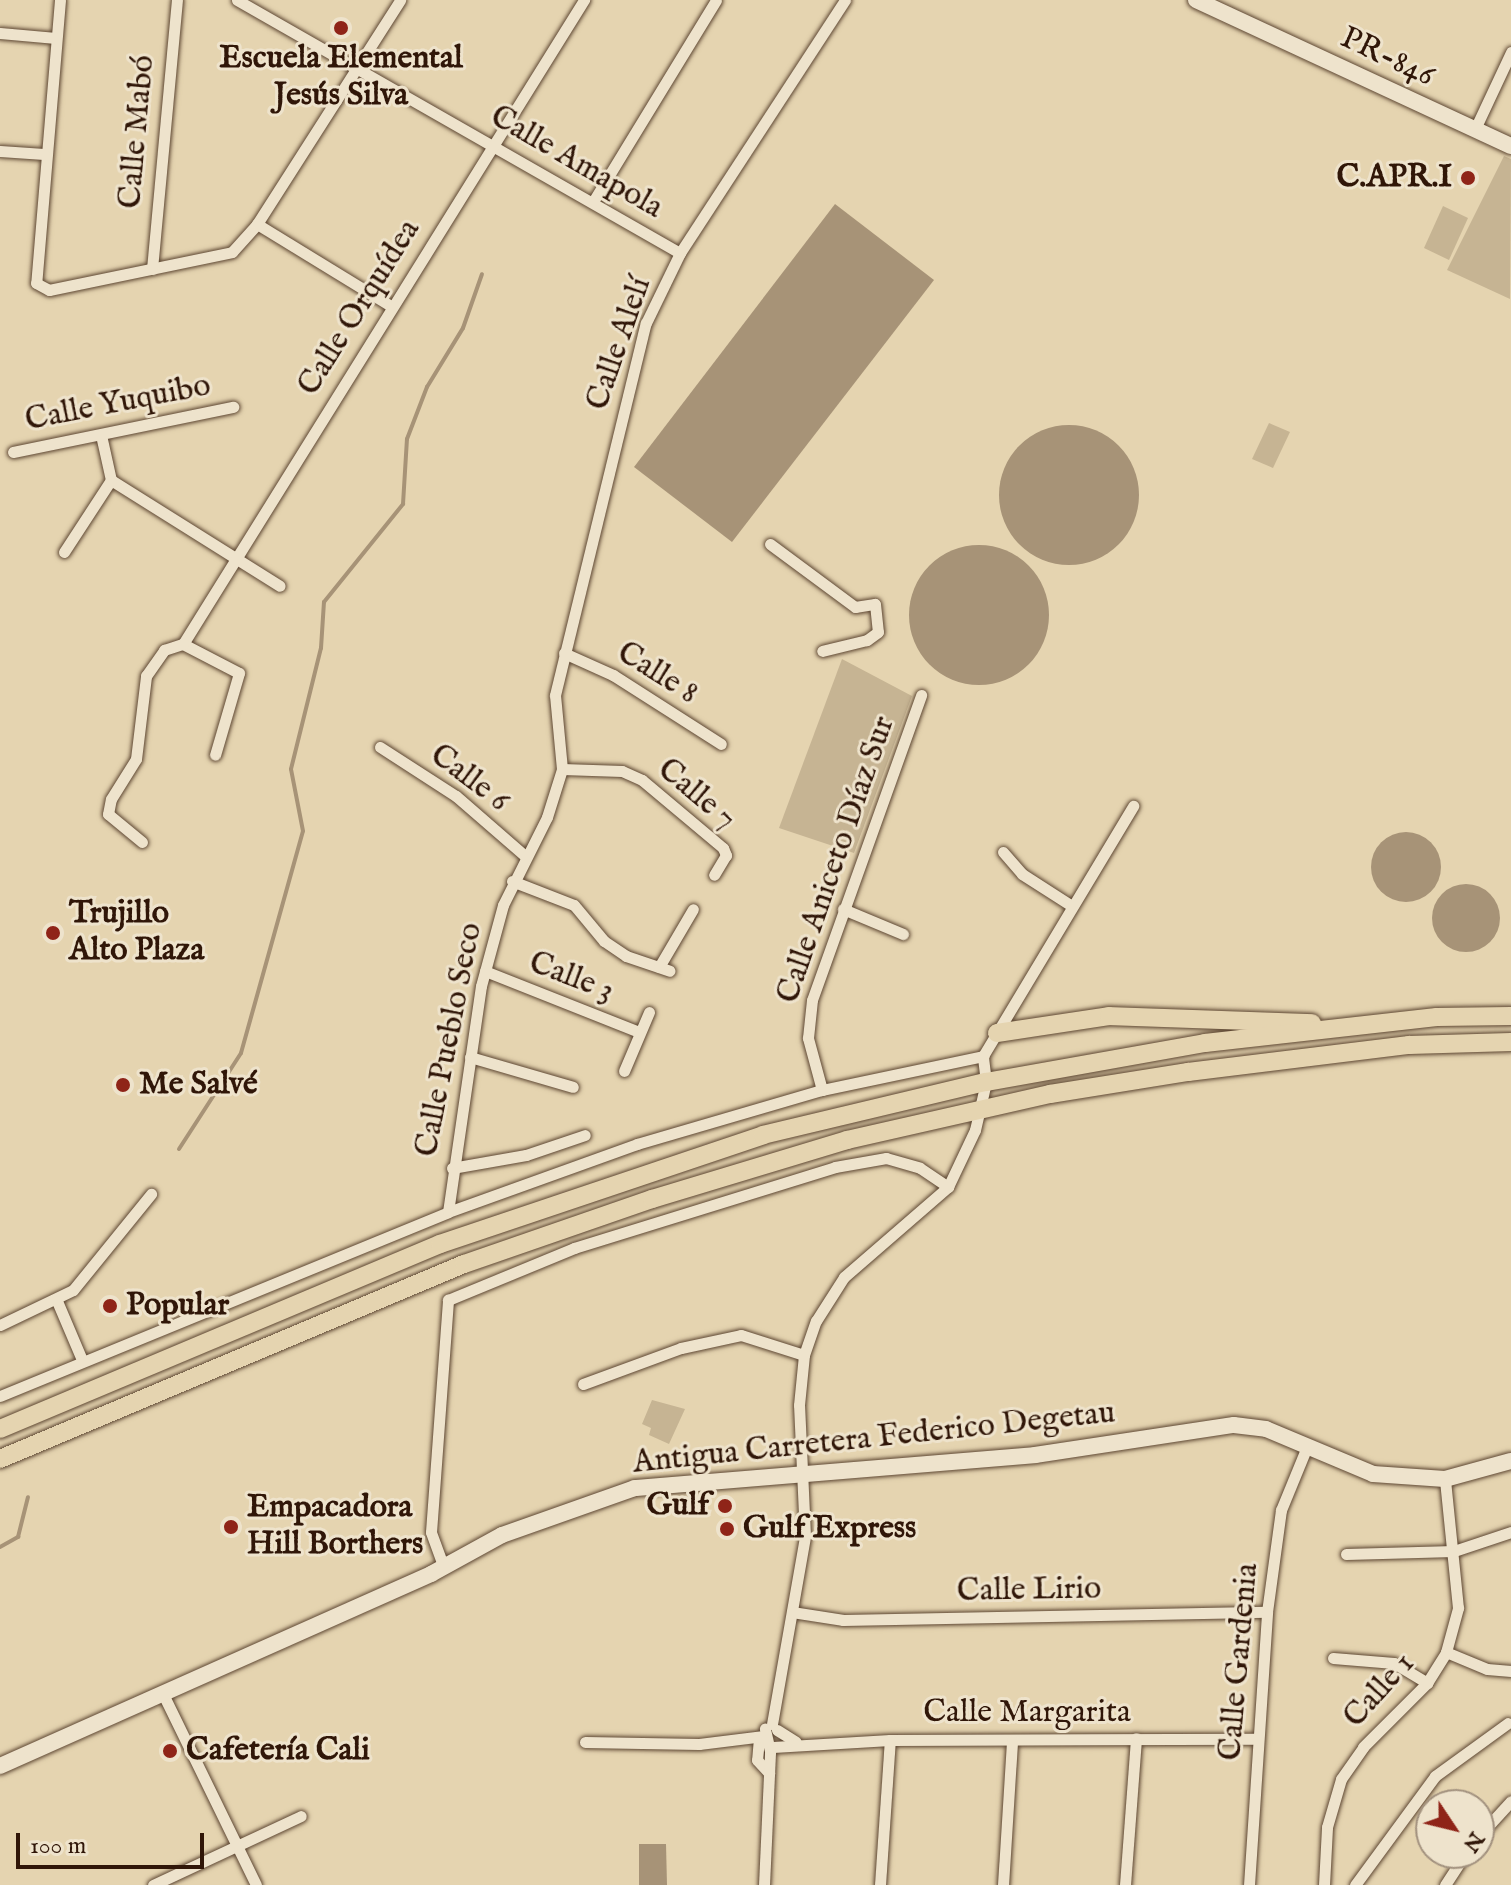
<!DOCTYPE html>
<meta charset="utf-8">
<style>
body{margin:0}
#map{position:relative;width:1511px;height:1885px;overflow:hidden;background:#e5d4b0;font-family:"IM FELL English",serif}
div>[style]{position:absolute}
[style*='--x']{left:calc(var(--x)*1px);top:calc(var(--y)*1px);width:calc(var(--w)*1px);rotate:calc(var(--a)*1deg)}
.green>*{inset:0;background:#c6b493}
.water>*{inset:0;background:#a79377}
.round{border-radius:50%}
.stream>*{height:4px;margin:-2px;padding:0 2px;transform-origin:2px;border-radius:2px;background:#a79377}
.roads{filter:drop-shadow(0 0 2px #5d4632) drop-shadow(0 0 2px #5d4632)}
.street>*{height:11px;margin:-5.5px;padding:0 5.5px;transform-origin:5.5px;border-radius:5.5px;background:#eee3cc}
.secondary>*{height:16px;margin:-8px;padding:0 8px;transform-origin:8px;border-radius:8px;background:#eee3cc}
.primary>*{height:18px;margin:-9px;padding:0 9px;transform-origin:9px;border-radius:9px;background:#e5d4b0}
.dots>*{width:22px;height:22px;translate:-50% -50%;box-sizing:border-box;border:4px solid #eee3cc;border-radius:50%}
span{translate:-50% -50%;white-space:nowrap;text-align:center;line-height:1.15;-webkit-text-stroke:6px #eee3cc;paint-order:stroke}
.street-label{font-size:32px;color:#301608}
.poi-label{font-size:32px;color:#301608;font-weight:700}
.right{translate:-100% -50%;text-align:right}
.left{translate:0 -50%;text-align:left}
.north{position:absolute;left:1415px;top:1789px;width:80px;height:80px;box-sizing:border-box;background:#eee3cc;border:2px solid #a2917e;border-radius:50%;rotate:125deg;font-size:22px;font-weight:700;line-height:32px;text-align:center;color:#301608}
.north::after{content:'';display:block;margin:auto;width:28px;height:36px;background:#8f2418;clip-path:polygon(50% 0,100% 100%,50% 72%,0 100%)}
.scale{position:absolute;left:16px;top:1833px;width:188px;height:36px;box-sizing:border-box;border:4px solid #301608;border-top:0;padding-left:10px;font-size:24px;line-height:28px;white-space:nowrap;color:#301608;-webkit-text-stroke:6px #eee3cc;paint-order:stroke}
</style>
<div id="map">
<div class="green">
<div style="clip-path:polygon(1504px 156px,1511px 159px,1510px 299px,1447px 270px)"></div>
<div style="clip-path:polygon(1443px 206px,1468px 218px,1449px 260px,1424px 248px)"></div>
<div style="clip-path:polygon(1269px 423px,1290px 432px,1273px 468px,1252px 459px)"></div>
<div style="clip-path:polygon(842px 659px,912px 696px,854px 853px,779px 828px)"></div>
<div style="clip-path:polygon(652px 1400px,685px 1409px,669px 1444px,649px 1435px,651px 1428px,642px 1424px)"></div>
</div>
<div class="water">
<div style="clip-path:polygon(835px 204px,934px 280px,732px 542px,634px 467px)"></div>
<div class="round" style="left:999px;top:425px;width:140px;height:140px"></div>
<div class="round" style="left:909px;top:545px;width:140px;height:140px"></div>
<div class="round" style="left:1371px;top:832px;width:70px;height:70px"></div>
<div class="round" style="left:1432px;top:884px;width:68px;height:68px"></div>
<div style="clip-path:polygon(639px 1844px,666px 1844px,667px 1885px,639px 1885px)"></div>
</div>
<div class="stream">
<div style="--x:179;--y:1149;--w:114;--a:-57.1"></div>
<div style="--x:241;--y:1053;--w:230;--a:-74.4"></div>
<div style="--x:303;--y:831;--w:63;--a:-101"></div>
<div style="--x:291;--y:769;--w:125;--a:-76.1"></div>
<div style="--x:321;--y:648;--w:46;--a:-86.3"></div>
<div style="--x:324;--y:602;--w:126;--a:-51.1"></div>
<div style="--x:403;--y:504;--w:65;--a:-86.5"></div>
<div style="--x:407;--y:439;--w:56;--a:-69"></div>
<div style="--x:427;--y:387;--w:69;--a:-58.6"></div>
<div style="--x:463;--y:328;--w:57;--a:-70.6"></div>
<div style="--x:0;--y:1547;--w:21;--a:-29"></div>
<div style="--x:18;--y:1537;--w:41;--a:-76"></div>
</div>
<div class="roads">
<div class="street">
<div style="--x:60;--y:0;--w:284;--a:94.8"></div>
<div style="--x:36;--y:283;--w:15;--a:28"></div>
<div style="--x:49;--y:290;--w:187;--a:-11.7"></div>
<div style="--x:232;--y:252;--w:38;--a:-48"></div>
<div style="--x:257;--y:224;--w:266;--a:-57.4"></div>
<div style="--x:237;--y:0;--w:510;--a:29.73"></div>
<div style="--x:0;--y:33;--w:56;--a:5.1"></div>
<div style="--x:1475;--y:129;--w:85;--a:-64.9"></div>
<div style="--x:0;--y:151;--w:44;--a:3.9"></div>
<div style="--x:594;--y:200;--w:234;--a:-58.6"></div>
<div style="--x:257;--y:224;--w:157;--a:31.5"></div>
<div style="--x:152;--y:269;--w:270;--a:-84.7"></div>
<div style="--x:101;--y:435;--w:46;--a:77.5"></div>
<div style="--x:111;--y:480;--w:199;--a:32.1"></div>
<div style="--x:13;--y:452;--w:225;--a:-11.6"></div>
<div style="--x:770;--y:544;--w:106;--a:36.5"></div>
<div style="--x:855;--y:607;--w:20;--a:-9"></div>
<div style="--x:875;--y:604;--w:28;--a:84"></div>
<div style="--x:878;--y:632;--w:14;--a:144"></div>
<div style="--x:867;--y:640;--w:46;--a:166.3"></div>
<div style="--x:64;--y:552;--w:86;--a:-56.9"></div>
<div style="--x:183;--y:644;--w:759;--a:-58.09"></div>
<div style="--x:183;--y:644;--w:63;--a:27.4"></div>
<div style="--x:239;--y:673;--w:85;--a:106.3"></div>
<div style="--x:564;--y:653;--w:54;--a:24.2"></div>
<div style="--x:613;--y:675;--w:128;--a:32.6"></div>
<div style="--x:380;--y:747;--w:90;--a:32.8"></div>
<div style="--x:456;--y:796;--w:91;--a:41"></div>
<div style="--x:562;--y:769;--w:60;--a:1.9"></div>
<div style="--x:622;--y:771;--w:22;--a:24"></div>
<div style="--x:642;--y:780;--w:106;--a:40"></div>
<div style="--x:723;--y:848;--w:8;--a:67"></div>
<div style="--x:726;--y:855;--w:23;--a:121"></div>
<div style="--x:142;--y:842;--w:44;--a:-140.5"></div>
<div style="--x:108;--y:814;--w:15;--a:-79"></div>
<div style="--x:111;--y:799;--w:47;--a:-58"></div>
<div style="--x:136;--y:759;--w:84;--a:-83.1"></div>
<div style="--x:146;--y:676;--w:32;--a:-55"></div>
<div style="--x:164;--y:650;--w:20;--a:-18"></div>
<div style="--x:1003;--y:852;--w:29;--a:49"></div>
<div style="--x:1022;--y:874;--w:59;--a:32.6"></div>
<div style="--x:512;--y:881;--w:66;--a:21.2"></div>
<div style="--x:574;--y:905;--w:47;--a:50.2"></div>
<div style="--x:604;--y:941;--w:27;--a:34"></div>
<div style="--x:626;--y:956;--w:46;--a:18.8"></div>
<div style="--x:843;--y:909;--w:65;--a:22.6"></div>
<div style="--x:659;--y:967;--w:67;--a:-59.6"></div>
<div style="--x:485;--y:971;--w:166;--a:21.6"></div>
<div style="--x:470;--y:1057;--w:107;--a:16.2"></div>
<div style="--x:624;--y:1071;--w:64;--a:-67"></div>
<div style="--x:822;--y:1090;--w:54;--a:-105.1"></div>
<div style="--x:808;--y:1038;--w:38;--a:-84"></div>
<div style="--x:812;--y:1000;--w:324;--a:-70.3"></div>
<div style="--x:452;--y:1168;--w:75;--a:-10"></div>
<div style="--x:526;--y:1155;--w:62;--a:-18.7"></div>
<div style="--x:448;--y:1212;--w:228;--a:-81.7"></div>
<div style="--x:481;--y:986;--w:84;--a:-74.8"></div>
<div style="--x:503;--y:905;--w:98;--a:-63.4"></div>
<div style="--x:547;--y:817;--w:50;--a:-72.6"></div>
<div style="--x:562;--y:769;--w:74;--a:-95.4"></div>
<div style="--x:555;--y:695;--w:383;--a:-76.3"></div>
<div style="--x:646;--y:323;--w:78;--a:-64.1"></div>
<div style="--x:680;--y:253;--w:302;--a:-56.9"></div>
<div style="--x:57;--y:1301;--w:64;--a:67"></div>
<div style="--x:0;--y:1325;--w:81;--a:-25.6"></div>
<div style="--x:73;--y:1290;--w:124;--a:-50.9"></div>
<div style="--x:583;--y:1384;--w:104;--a:-20.2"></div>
<div style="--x:681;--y:1348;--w:61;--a:-12.2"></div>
<div style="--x:741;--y:1335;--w:66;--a:17.6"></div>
<div style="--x:0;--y:1396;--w:484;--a:-22.3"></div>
<div style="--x:448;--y:1212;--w:201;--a:-19.8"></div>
<div style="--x:637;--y:1144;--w:193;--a:-16.3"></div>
<div style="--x:822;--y:1090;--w:165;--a:-11.9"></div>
<div style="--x:1346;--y:1554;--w:108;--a:-1.6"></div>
<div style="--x:1454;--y:1551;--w:60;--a:-18.4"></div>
<div style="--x:444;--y:1568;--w:38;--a:-110"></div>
<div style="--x:431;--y:1532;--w:233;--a:-85.8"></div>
<div style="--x:448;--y:1300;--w:136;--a:-22.4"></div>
<div style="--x:574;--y:1248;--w:273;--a:-17.2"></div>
<div style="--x:835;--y:1167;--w:52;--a:-10"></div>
<div style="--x:886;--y:1158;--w:35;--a:16"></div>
<div style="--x:920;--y:1168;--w:34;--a:34"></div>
<div style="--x:792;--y:1612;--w:52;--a:8.9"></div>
<div style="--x:843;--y:1620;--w:424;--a:-1.1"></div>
<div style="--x:1446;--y:1652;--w:44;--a:22.5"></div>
<div style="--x:1487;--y:1669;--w:24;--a:5"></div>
<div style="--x:1333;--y:1658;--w:61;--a:4.7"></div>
<div style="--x:1394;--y:1663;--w:39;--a:31"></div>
<div style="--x:163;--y:1694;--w:212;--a:64"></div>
<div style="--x:772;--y:1724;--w:191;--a:-80"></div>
<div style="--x:805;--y:1536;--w:131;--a:-92.6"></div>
<div style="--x:799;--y:1405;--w:50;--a:-84.3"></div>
<div style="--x:804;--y:1355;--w:36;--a:-71"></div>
<div style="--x:816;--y:1321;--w:52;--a:-57.5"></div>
<div style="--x:844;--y:1277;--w:138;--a:-40.9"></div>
<div style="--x:948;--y:1187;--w:63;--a:-64.7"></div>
<div style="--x:975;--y:1130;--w:49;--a:-77.1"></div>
<div style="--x:986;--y:1082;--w:26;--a:-97"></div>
<div style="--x:983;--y:1056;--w:292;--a:-59"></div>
<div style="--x:777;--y:1730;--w:22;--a:32"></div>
<div style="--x:759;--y:1738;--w:22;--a:95"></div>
<div style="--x:757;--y:1760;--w:18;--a:47"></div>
<div style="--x:585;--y:1742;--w:114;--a:1"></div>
<div style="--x:699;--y:1744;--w:65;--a:-7"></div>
<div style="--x:773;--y:1747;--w:117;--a:-3.4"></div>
<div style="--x:890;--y:1740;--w:368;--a:-0.2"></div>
<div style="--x:1479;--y:1836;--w:47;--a:-47.6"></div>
<div style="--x:153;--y:1885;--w:163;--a:-25"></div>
<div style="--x:764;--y:1885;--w:134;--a:-87.4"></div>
<div style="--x:770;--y:1751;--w:23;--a:-103"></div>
<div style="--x:880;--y:1885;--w:145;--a:-86.1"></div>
<div style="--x:1003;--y:1885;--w:145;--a:-86.4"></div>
<div style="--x:1125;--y:1885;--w:147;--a:-85.7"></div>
<div style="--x:1249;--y:1885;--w:274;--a:-86.2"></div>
<div style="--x:1267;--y:1612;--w:103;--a:-82.2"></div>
<div style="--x:1281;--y:1510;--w:66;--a:-67.7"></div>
<div style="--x:1324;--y:1885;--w:58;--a:-87"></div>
<div style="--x:1327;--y:1827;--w:50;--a:-73.7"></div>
<div style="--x:1341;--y:1779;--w:39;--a:-55"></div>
<div style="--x:1363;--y:1747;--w:91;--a:-45"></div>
<div style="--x:1427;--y:1683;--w:36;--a:-58"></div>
<div style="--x:1446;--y:1652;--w:46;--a:-74.7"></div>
<div style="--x:1458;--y:1608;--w:130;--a:-95.8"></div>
<div style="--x:1355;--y:1885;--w:135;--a:-53.7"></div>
<div style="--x:1435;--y:1776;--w:90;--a:-36"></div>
<div style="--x:1445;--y:1885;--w:38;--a:-57"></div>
</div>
<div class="secondary">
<div style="--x:1196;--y:0;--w:347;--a:24.9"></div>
<div style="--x:0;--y:1766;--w:472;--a:-24"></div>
<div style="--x:431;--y:1574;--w:81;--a:-28.8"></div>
<div style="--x:502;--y:1535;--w:141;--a:-19.5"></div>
<div style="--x:635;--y:1488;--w:401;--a:-4.7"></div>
<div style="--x:1035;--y:1455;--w:201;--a:-8.6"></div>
<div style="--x:1234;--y:1425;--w:32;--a:7"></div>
<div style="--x:1266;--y:1429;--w:116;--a:22.8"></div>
<div style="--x:1373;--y:1474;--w:72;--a:4"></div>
<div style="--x:1445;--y:1479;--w:68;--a:-15.3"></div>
</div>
<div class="primary">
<div style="--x:997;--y:1033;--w:113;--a:-8.6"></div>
<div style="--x:1109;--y:1016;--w:203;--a:2"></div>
<div style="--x:0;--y:1429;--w:477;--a:-22.8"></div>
<div style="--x:440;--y:1244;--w:341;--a:-18.6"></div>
<div style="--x:763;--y:1135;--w:229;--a:-13.4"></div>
<div style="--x:986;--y:1082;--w:222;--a:-10.1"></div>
<div style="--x:1205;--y:1043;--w:233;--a:-6.4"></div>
<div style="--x:1437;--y:1017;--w:74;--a:-0.8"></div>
<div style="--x:0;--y:1459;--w:503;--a:-22.8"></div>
<div style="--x:464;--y:1264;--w:199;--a:-19.1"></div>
<div style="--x:652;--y:1199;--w:204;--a:-16.8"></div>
<div style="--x:847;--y:1140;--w:208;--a:-12.8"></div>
<div style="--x:1050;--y:1094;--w:140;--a:-9.1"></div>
<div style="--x:1188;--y:1072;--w:223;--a:-7"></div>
<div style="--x:1409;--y:1045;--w:102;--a:-1.7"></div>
</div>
</div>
<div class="dots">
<div style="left:341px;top:28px;background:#8f2418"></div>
<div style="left:1468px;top:178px;background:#8f2418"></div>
<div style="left:53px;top:933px;background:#8f2418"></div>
<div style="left:123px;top:1085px;background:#8f2418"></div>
<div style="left:110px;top:1306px;background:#8f2418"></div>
<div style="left:725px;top:1506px;background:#8f2418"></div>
<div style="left:231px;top:1527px;background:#8f2418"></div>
<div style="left:727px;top:1529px;background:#8f2418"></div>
<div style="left:170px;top:1751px;background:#8f2418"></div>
</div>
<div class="street-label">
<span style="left:1387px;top:58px;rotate:25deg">PR-846</span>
<span style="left:138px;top:132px;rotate:-85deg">Calle Mabó</span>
<span style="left:576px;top:163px;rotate:30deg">Calle Amapola</span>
<span style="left:360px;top:308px;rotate:-58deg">Calle Orquídea</span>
<span style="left:620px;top:344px;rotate:-71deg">Calle Alelí</span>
<span style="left:118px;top:404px;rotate:-11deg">Calle Yuquibo</span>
<span style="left:657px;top:674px;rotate:32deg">Calle 8</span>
<span style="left:469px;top:779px;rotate:37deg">Calle 6</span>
<span style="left:696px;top:795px;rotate:40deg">Calle 7</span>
<span style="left:837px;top:860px;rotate:-71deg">Calle Aniceto Díaz Sur</span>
<span style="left:571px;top:978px;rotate:21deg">Calle 3</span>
<span style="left:450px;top:1040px;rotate:-79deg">Calle Pueblo Seco</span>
<span style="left:874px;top:1439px;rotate:-6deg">Antigua Carretera Federico Degetau</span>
<span style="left:1029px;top:1591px;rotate:-1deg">Calle Lirio</span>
<span style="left:1240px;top:1662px;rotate:-85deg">Calle Gardenia</span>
<span style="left:1380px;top:1691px;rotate:-48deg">Calle 1</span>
<span style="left:1027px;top:1713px">Calle Margarita</span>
</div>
<div class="poi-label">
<span style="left:341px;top:78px">Escuela Elemental<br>Jesús Silva</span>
<span class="right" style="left:1452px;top:178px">C.APR.I</span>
<span class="left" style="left:69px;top:933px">Trujillo<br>Alto Plaza</span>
<span class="left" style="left:139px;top:1085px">Me Salvé</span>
<span class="left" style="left:126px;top:1306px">Popular</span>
<span class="right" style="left:709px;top:1506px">Gulf</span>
<span class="left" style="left:247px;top:1527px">Empacadora<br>Hill Borthers</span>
<span class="left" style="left:743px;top:1529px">Gulf Express</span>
<span class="left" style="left:186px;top:1751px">Cafetería Cali</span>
</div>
<div class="north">N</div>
<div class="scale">100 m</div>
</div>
